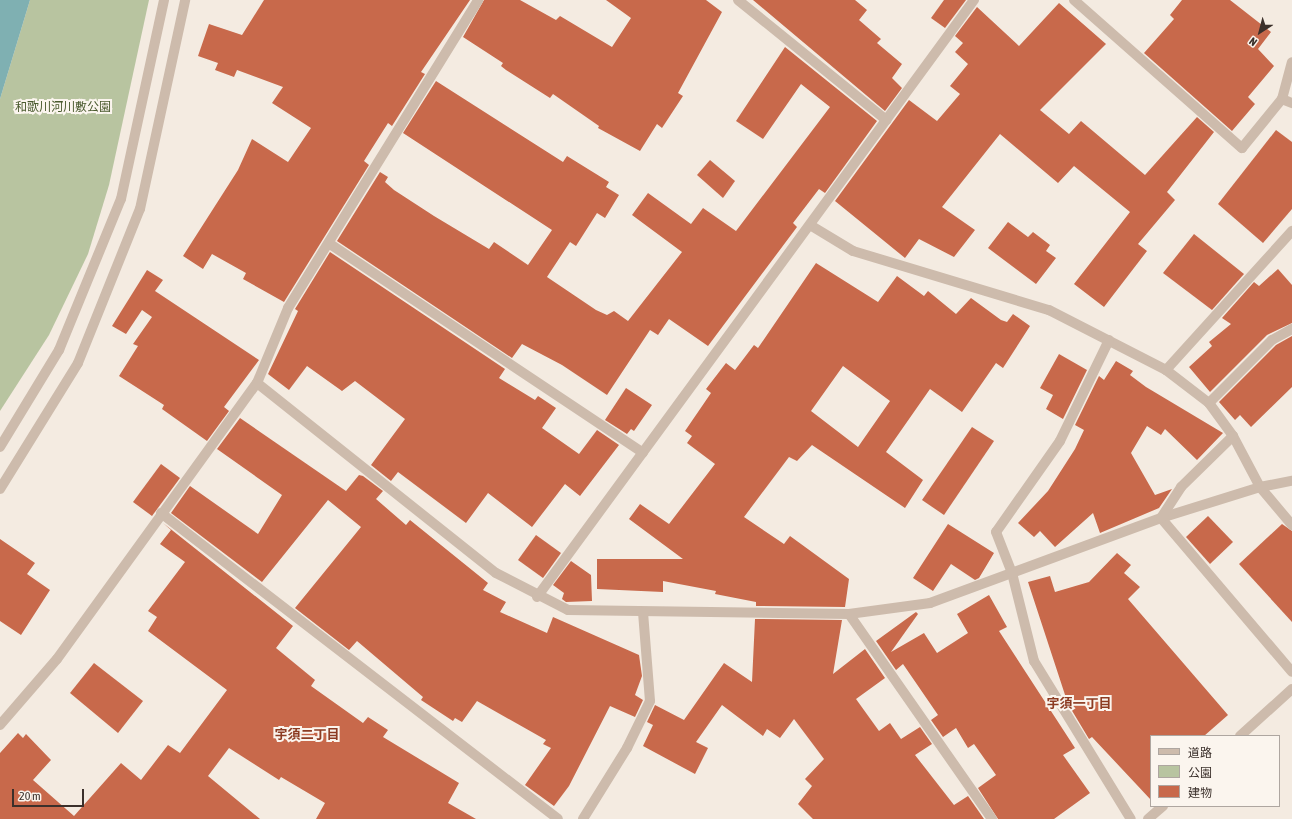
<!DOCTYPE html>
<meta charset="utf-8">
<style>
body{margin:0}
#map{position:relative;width:1292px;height:819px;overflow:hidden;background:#f4ebe1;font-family:"Asap Condensed","Noto Sans JP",sans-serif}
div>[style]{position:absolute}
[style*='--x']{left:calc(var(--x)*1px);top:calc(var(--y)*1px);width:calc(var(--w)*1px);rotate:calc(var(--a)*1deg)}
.green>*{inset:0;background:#b8c4a0}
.water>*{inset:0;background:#7fb0b2}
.building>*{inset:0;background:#c8694b}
.minor>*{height:10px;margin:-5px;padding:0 5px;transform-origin:5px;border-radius:5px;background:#cdbbac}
span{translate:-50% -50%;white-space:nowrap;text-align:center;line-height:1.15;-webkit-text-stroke:4px #fbf5ee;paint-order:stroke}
.park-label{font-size:12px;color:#4a5a2e}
.neighbourhood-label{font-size:13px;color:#8c3b22;font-weight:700}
.legend{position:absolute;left:1150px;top:735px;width:130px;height:72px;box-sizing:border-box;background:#fbf5ee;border:1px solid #aea6a0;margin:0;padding:5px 7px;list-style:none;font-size:12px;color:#3b302b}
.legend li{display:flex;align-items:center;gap:8px;height:20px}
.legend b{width:20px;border:1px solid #aea6a0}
.north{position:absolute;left:1240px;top:12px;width:40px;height:40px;-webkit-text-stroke:3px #fbf5ee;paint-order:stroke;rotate:216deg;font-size:11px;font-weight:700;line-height:16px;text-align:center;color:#3b302b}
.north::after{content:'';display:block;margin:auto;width:14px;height:18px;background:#3b302b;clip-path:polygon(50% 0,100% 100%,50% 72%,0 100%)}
.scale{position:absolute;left:12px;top:789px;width:72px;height:18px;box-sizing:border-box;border:2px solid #3b302b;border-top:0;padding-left:5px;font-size:12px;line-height:14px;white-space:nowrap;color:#3b302b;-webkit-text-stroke:3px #fbf5ee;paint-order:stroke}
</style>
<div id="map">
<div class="green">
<div style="clip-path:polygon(30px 0,149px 0,109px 185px,88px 254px,49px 335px,0 411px,0 99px)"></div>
</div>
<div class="water">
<div style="clip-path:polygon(0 0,30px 0,0 99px)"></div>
</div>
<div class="building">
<div style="clip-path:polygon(264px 0,470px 0,421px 72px,425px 74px,392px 126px,388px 123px,364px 161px,369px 165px,284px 302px,243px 279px,246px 273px,212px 254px,203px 269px,183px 256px,238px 170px,252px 139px,288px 162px,311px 128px,272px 103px,283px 87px,237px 70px,234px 77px,215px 70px,218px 63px,198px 56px,209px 24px,242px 35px)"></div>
<div style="clip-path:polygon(484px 0,520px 0,556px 20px,560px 16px,612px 47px,631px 18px,606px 0,706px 0,722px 12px,678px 93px,683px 96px,662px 128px,657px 124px,640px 151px,598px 128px,599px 126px,553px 94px,550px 98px,506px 70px,501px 66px,503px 63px,463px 37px)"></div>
<div style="clip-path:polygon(753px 0,855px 0,867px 10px,859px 20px,881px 39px,877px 43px,902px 64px,892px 78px,902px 88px,885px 111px)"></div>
<div style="clip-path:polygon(944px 0,966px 0,945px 28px,931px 18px)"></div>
<div style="clip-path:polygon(1182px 0,1230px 0,1271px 32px,1258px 49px,1274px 66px,1248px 97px,1255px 104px,1232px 131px,1144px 53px,1174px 19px,1170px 15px)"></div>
<div style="clip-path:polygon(1059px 3px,1106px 44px,1040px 110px,1069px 134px,1081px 121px,1145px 175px,1197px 117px,1214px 132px,1167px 192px,1175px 200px,1138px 244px,1147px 251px,1104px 307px,1074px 284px,1130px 212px,1074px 166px,1058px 183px,1000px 134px,942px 207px,975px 230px,954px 257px,919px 239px,905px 258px,835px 201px,909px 100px,937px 121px,960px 94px,950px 86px,968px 64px,955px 52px,963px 43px,955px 36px,977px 7px,1019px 46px)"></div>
<div style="clip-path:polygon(785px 47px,877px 121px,825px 193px,819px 189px,793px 223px,797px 227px,708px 346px,669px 319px,658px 335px,650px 330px,607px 395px,562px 365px,522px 344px,512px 358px,337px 241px,380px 172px,388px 177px,385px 182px,394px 190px,434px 216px,489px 249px,494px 242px,528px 265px,552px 230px,403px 133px,436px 81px,563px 162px,567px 156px,609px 182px,606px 187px,619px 195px,605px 218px,597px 213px,576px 246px,570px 242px,547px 277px,596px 310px,607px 315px,614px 311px,628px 321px,682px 252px,632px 215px,648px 193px,691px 224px,703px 208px,736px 231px,830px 107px,801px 84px,763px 139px,736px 121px)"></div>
<div style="clip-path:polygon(1276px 130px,1292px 142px,1292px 209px,1263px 243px,1218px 204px)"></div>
<div style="clip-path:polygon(710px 160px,735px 181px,723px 198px,697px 175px)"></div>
<div style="clip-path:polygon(1008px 222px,1028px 237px,1033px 232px,1050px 245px,1046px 251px,1056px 258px,1036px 284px,988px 248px)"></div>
<div style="clip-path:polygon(1194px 234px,1244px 274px,1212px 310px,1163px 273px)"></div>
<div style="clip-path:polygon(330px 252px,505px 369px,499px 378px,535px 400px,538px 396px,556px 408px,542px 428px,579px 454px,597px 430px,619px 445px,580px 496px,565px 484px,532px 527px,488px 493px,466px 523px,398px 472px,391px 481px,371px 465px,405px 419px,355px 381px,342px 391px,307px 366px,289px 390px,268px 374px,298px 311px,295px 309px)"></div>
<div style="clip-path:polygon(evenodd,816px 263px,878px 302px,897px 276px,924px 296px,928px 291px,956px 314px,971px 298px,1001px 320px,1007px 322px,1013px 314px,1030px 326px,1003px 368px,996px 363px,962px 412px,930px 389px,886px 452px,923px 480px,905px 508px,812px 445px,797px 461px,789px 457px,744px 517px,784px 544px,790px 536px,849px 579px,845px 607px,756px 606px,756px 602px,715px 594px,716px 591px,663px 581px,663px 592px,597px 589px,597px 559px,683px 559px,629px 519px,640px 504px,669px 524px,715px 464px,687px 443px,692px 436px,685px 431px,711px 393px,706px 389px,726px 363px,735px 370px,754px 345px,758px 348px,816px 263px,843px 366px,890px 401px,858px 447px,811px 411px,843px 366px)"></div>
<div style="clip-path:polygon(1278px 269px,1292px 285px,1292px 323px,1267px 335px,1210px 392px,1189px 367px,1212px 346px,1209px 342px,1231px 324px,1222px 318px,1254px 282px,1259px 286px)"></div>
<div style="clip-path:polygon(147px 270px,163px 280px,155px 291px,259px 360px,224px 407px,229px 411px,207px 441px,162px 409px,164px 405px,119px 376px,138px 346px,133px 344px,152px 317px,142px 310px,126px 334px,112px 326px)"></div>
<div style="clip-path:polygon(1292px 336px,1292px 387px,1251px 427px,1240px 415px,1235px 420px,1219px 402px,1276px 345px)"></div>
<div style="clip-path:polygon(1059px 354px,1087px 370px,1063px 419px,1046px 409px,1053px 395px,1040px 388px)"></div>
<div style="clip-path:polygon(1116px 361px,1133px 371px,1130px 375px,1146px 387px,1223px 433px,1197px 460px,1165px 429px,1161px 435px,1147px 426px,1131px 453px,1155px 495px,1172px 489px,1159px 508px,1100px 533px,1093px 513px,1055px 547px,1040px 531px,1034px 537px,1018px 523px,1048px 491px,1075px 449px,1084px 430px,1075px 425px,1099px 376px,1104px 380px)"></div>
<div style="clip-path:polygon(626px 388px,652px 405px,634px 431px,631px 429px,627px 434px,605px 420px)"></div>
<div style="clip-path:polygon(240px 418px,346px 491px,359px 475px,363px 476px,383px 491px,376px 499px,406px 525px,410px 520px,488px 583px,483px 590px,506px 602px,500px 612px,547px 633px,553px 617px,639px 655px,642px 676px,635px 695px,643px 700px,635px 717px,610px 706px,569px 786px,554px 806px,525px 785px,551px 748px,543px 744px,546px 740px,477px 701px,462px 722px,455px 718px,453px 721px,421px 700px,423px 697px,357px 641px,349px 650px,295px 608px,361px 527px,328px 500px,262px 582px,171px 513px,190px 486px,258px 534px,282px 495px,217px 449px)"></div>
<div style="clip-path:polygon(972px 427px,994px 441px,944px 515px,922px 500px)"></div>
<div style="clip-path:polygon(161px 464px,180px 478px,152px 516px,133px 502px)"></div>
<div style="clip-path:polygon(1208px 516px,1233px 542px,1210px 564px,1186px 537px)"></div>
<div style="clip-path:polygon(163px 523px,293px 626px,276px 648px,315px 680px,311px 686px,363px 723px,368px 717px,388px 730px,383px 737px,459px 783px,448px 803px,476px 819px,316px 819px,325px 803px,281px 777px,279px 780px,229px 748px,208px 776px,260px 819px,0 819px,0 753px,18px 733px,23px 738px,26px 734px,51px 760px,33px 780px,74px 816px,121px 763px,141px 780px,168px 745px,180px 753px,227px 690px,148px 631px,157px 617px,148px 611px,185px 562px,160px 544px,171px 530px)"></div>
<div style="clip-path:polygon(948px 524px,994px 553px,979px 578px,975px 580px,951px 564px,933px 591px,913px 578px)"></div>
<div style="clip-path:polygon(1282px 524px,1292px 531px,1292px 622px,1239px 564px)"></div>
<div style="clip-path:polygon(536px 535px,561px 553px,543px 578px,518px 560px)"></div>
<div style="clip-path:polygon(0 539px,35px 563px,27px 574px,50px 590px,21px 635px,0 621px)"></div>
<div style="clip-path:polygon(1117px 553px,1131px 565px,1124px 573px,1140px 587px,1128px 599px,1228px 715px,1204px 736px,1151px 736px,1151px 800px,1092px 737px,1089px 739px,1068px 704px,1028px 582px,1050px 576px,1055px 592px,1089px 582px)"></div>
<div style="clip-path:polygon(571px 561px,591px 575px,592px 601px,566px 602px,562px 599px,564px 593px,553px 585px)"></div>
<div style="clip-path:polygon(989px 595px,1007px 627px,999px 631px,1075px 748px,1063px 755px,1090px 793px,1054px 819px,998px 819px,978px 788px,996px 775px,974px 744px,968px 748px,956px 728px,943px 737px,931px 720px,938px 715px,903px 664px,896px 670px,876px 641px,916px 612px,918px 614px,891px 652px,924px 633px,937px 653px,968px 633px,957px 614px)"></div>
<div style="clip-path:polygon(755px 619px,842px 620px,833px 674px,865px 649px,885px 678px,856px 699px,879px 731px,890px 723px,901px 739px,920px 727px,932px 744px,915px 755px,954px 805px,968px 796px,984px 819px,813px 819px,798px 804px,812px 786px,805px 779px,824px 759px,794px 719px,780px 738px,767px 729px,763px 736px,722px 705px,696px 742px,708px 748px,695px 774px,643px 746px,653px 725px,647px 722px,655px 705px,684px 720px,724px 663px,752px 682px)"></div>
<div style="clip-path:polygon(94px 663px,143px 701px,118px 733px,70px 693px)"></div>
</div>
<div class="minor">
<div style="--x:738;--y:0;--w:191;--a:39"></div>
<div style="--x:1074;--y:0;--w:224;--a:41.4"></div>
<div style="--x:1242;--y:148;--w:63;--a:-50.8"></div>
<div style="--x:1282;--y:99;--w:11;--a:22"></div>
<div style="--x:1282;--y:99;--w:38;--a:-75"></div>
<div style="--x:810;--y:225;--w:50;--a:31.2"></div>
<div style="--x:853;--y:251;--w:205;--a:16.8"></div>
<div style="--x:1049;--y:310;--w:131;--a:27.1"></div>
<div style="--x:1166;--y:370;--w:54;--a:37.5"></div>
<div style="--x:1209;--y:403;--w:41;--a:54"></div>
<div style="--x:1233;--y:436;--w:58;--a:62.1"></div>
<div style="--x:1260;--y:487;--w:50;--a:49.9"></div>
<div style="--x:330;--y:244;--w:376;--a:33.7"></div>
<div style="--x:1109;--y:340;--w:112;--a:115.9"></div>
<div style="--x:1060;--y:441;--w:111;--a:125.1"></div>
<div style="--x:996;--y:532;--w:44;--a:68.7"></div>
<div style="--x:1012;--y:573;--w:91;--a:76"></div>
<div style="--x:1034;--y:661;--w:185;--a:58.5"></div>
<div style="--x:1166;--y:370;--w:188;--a:-47.8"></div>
<div style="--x:257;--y:383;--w:305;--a:38.5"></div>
<div style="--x:496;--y:573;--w:81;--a:27.2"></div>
<div style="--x:568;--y:610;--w:281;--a:0.8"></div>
<div style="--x:849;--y:614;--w:82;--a:-7.7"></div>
<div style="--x:930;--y:603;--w:246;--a:-20.2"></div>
<div style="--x:1161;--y:518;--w:104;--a:-17.4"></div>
<div style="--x:1260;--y:487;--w:33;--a:-11"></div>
<div style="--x:1209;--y:403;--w:89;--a:-45"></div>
<div style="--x:1272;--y:340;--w:23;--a:-29"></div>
<div style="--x:0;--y:447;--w:114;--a:-58.7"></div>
<div style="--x:59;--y:350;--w:163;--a:-67.7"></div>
<div style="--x:121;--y:199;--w:204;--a:-77.8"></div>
<div style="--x:0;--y:489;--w:148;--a:-58.2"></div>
<div style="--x:78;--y:363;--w:166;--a:-68.1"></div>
<div style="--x:140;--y:209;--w:214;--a:-77.8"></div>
<div style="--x:161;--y:513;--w:501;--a:37.62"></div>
<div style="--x:1161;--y:518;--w:202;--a:49.6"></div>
<div style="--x:1161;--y:518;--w:37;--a:-57"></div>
<div style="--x:1181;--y:487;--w:73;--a:-44.4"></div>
<div style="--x:537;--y:597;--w:740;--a:-53.8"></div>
<div style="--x:849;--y:614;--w:250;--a:55.1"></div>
<div style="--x:0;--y:725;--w:87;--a:-49.2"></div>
<div style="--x:57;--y:659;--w:341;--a:-54.1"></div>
<div style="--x:257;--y:383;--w:81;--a:-67.5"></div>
<div style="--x:288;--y:308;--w:362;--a:-58.3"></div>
<div style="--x:1240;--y:736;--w:70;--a:-42.1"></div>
<div style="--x:583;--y:819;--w:84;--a:-58.2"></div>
<div style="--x:627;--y:748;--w:52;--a:-63.9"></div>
<div style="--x:650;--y:701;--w:89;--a:-94.5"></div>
<div style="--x:1148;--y:819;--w:20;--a:-41"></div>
</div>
<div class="park-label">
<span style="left:63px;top:108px">和歌川河川敷公園</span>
</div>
<div class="neighbourhood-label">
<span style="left:1079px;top:704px">宇須一丁目</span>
<span style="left:307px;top:735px">宇須二丁目</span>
</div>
<ul class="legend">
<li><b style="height:5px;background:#cdbbac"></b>道路</li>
<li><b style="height:11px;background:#b8c4a0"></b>公園</li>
<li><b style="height:11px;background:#c8694b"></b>建物</li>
</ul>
<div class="north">N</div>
<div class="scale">20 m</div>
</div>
